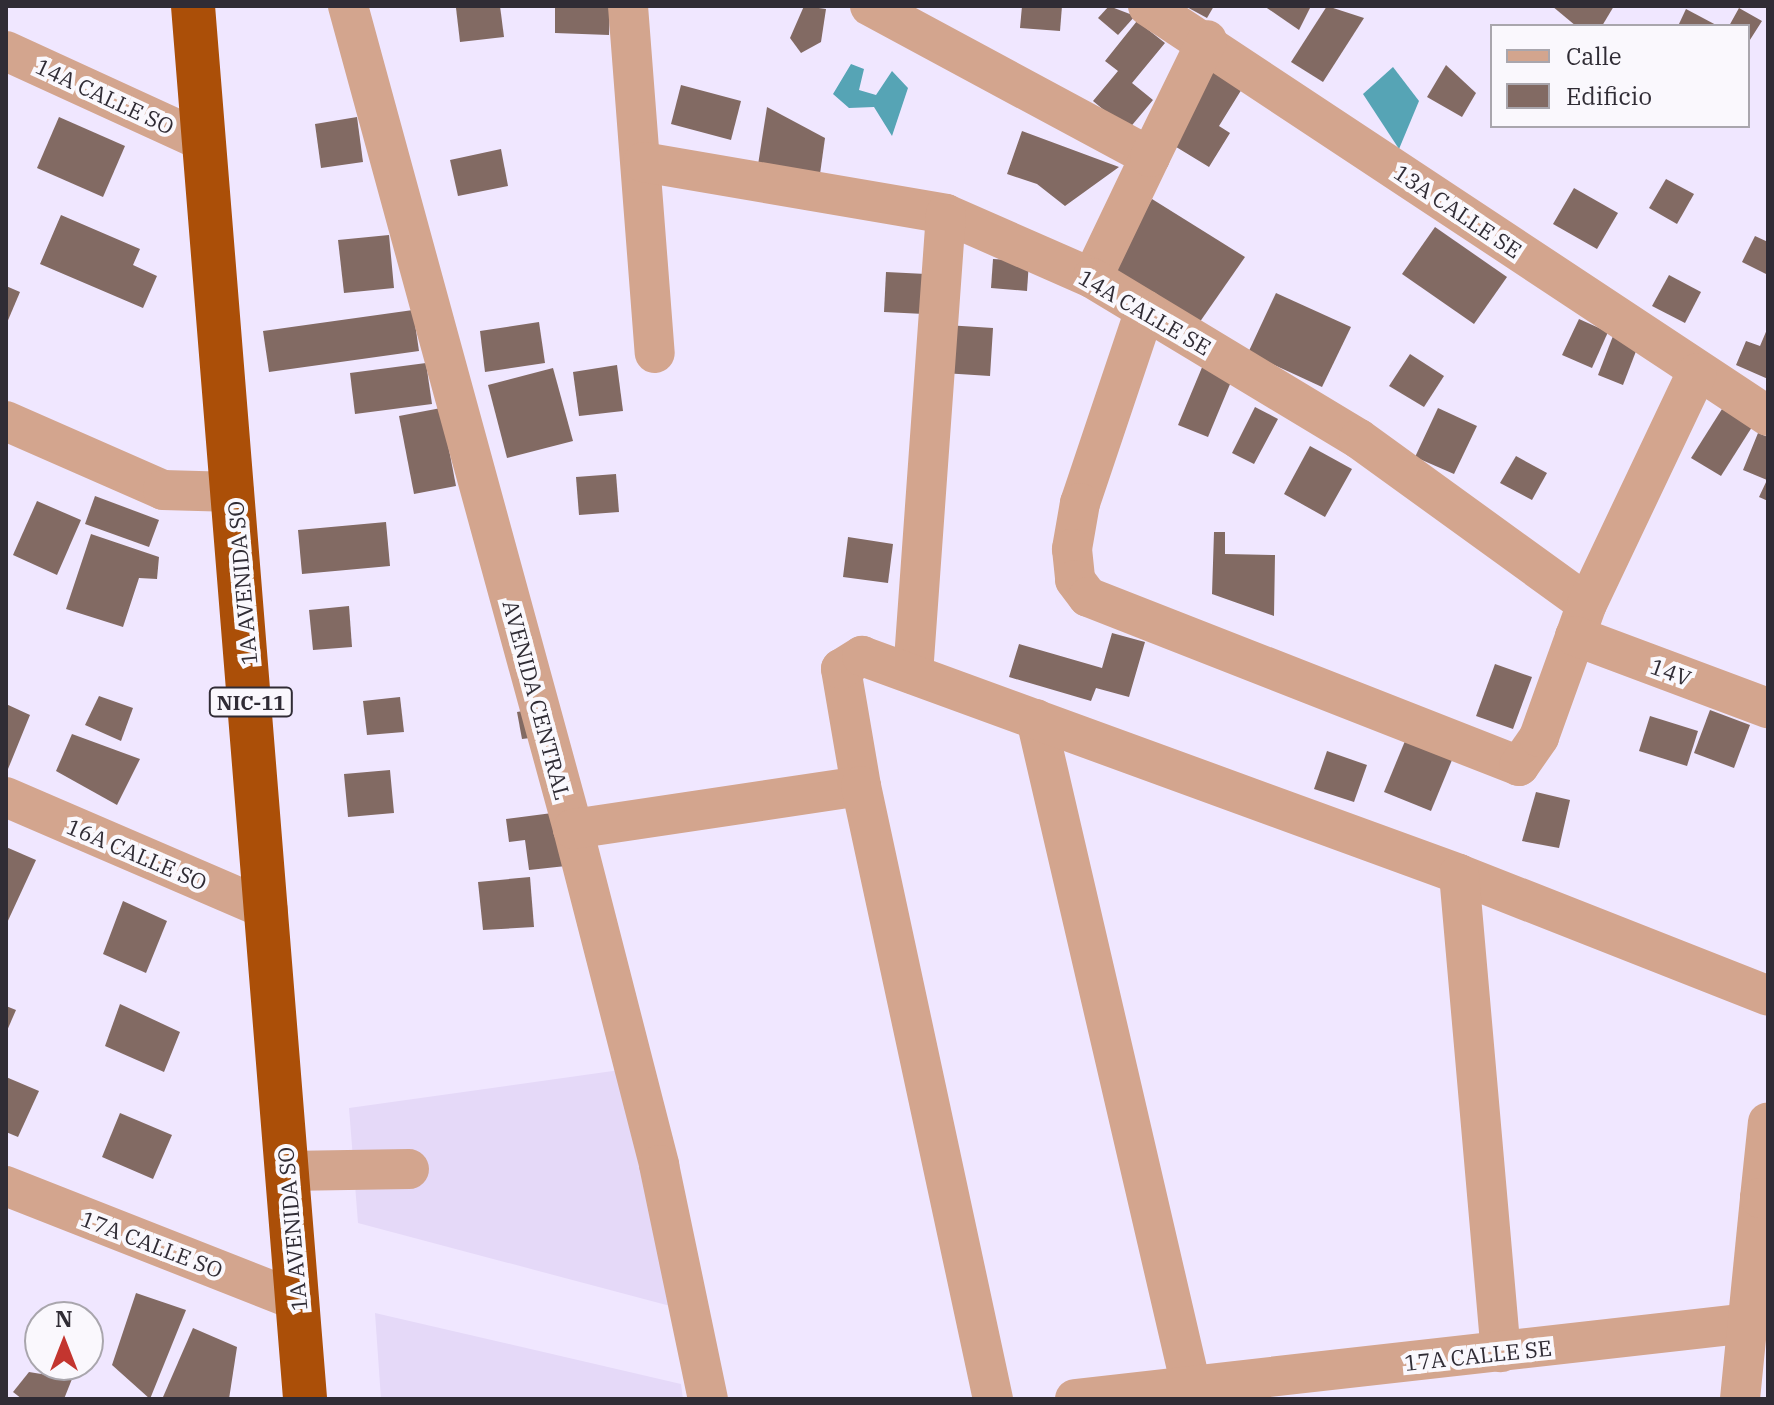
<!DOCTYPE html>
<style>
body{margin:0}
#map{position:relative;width:1774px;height:1405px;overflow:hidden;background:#f0e7ff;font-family:"IBM Plex Serif",serif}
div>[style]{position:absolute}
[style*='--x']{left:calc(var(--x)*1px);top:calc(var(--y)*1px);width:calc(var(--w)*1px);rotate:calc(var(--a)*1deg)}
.built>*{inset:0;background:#e5d9f8}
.water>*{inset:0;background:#56a4b5}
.building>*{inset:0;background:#826a63}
.minor>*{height:40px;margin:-20px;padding:0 20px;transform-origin:20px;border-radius:20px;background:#d3a58e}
.highway>*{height:44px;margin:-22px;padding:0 22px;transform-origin:22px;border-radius:22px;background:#ab4f08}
span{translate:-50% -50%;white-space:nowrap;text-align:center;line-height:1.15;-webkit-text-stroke:8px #faf8fd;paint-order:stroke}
.shield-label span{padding:2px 6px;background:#faf8fd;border:2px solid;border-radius:6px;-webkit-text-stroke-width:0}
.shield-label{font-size:20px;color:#302c35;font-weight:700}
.street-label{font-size:22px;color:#302c35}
.frame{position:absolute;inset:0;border:8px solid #302c35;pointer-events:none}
.legend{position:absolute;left:1490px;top:24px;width:260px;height:104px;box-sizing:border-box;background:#faf8fd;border:2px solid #a9a6ad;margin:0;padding:10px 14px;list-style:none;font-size:24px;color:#302c35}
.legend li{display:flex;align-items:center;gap:16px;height:40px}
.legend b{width:40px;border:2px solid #a9a6ad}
.north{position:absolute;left:24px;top:1301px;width:80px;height:80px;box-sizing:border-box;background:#faf8fd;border:2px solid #a9a6ad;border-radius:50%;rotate:0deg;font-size:22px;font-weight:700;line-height:32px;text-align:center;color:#302c35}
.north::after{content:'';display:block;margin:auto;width:28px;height:36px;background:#c3352f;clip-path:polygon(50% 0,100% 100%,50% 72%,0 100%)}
</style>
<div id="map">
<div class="built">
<div style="clip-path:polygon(627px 1069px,674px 1307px,358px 1223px,349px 1108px)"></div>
<div style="clip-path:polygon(375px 1313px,681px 1384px,683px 1399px,381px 1399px)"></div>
</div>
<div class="water">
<div style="clip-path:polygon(851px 64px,864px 69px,859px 90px,876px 95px,892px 71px,908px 88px,892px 136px,874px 107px,849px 108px,833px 94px)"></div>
<div style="clip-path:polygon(1393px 67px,1419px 101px,1399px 149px,1363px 94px)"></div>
</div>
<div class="building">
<div style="clip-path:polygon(475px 6px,500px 6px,504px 37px,460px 42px,456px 8px)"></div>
<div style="clip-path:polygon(555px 6px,610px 6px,609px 35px,555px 33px)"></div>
<div style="clip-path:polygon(804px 6px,826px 9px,821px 42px,801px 53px,790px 38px)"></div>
<div style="clip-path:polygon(1022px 6px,1062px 6px,1060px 31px,1020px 28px)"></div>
<div style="clip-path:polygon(1109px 6px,1135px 16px,1118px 35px,1098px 18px)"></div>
<div style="clip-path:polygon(1185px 6px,1214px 6px,1207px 18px)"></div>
<div style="clip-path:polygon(1264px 6px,1311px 6px,1299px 30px)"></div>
<div style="clip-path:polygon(1327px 6px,1364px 18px,1323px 82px,1291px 62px)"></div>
<div style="clip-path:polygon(1552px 6px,1614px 6px,1602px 26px,1576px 26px)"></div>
<div style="clip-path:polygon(1739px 8px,1762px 21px,1748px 43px,1748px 26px,1729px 26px)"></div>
<div style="clip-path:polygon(1686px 9px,1718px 26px,1678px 26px)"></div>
<div style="clip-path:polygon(1137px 21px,1165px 43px,1132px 83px,1153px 100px,1128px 130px,1093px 101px,1118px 71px,1105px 61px)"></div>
<div style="clip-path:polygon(1446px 65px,1476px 93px,1462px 117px,1427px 97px)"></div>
<div style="clip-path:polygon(1216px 66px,1245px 84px,1219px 126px,1230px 133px,1209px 167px,1168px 142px)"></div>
<div style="clip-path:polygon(681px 85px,741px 101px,731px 140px,671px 124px)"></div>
<div style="clip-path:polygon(767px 107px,825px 138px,820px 174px,758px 165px)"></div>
<div style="clip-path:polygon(59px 117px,125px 146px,103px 197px,37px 168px)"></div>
<div style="clip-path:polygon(357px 117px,363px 162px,321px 168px,315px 124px)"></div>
<div style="clip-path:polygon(1022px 131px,1119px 167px,1065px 206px,1037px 184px,1007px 174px)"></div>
<div style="clip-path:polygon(501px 149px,508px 186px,458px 196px,450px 160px)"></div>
<div style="clip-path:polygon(1666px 179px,1694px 194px,1677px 224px,1649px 208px)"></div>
<div style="clip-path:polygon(1574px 188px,1618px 213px,1597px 249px,1553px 224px)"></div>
<div style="clip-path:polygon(1152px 199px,1245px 257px,1197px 326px,1108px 272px)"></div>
<div style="clip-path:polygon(61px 215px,140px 249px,133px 265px,157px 276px,143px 308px,40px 264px)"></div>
<div style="clip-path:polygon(1435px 227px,1507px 277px,1474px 324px,1402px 274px)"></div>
<div style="clip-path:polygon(389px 235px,394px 288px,344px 293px,338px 240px)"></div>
<div style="clip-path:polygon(1755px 236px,1768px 242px,1768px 275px,1742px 262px)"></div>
<div style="clip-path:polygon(993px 259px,1029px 261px,1027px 291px,991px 288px)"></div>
<div style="clip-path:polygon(886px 272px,926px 274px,924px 314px,884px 312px)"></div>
<div style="clip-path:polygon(1669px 275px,1701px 292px,1685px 323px,1652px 306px)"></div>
<div style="clip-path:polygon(6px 286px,20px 292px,6px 325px)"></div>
<div style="clip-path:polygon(1276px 293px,1351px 327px,1322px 387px,1248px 353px)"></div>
<div style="clip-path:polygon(413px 310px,419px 351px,269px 372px,263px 331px)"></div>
<div style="clip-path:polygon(1579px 319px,1608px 332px,1592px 368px,1562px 355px)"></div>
<div style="clip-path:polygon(539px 322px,545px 363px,485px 372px,480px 331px)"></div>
<div style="clip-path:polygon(946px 325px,993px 328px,990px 376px,943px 373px)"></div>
<div style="clip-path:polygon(1768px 327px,1768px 379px,1736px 365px,1746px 341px,1760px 346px)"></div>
<div style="clip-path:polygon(1613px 336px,1638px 346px,1623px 385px,1598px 375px)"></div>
<div style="clip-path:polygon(1410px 354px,1444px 376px,1424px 407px,1389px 386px)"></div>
<div style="clip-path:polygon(426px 363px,432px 404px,355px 414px,350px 373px)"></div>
<div style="clip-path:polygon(617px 365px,623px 411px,579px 416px,573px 372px)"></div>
<div style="clip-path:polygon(1203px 365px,1233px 377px,1208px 437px,1178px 425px)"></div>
<div style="clip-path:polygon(553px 368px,573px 441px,507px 458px,488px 385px)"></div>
<div style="clip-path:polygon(1255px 407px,1278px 419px,1254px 464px,1232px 453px)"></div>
<div style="clip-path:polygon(441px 408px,456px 486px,414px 494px,399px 416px)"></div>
<div style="clip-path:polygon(1438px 408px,1477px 426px,1454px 474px,1415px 457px)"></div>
<div style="clip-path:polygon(1722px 409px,1752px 427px,1721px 476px,1691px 458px)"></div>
<div style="clip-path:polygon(1758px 433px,1768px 437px,1768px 501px,1759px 497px,1767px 480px,1743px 470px)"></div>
<div style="clip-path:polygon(1310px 446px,1352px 469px,1325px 517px,1284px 494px)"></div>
<div style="clip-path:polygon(1516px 456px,1547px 473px,1532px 500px,1500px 483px)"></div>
<div style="clip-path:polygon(616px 474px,619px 512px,579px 515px,576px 477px)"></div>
<div style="clip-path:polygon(95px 496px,159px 520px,149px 547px,85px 524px)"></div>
<div style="clip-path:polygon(37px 501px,81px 520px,57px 575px,13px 555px)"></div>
<div style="clip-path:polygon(386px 522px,390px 566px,302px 574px,298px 530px)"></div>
<div style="clip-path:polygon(1214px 532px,1225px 532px,1225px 554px,1275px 555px,1274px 616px,1212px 594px)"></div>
<div style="clip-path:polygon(91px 534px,159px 557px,157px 579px,139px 578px,123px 627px,66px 609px)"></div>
<div style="clip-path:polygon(848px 537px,893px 544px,888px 583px,843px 577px)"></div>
<div style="clip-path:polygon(349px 606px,352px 647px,313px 650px,309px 610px)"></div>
<div style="clip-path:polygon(1112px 633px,1145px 642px,1129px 697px,1096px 688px,1091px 701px,1009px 677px,1019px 644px,1102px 668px)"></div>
<div style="clip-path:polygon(1495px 664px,1532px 677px,1513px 729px,1476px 716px)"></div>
<div style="clip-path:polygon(99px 696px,133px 708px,121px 741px,85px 725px)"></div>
<div style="clip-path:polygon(400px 697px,404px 732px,367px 735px,363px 701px)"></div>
<div style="clip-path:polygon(6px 704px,30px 715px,6px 774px)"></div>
<div style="clip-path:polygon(534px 709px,538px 737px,522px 739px,517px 712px)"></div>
<div style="clip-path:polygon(1710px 710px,1750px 725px,1734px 768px,1694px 753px)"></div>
<div style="clip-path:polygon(1650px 716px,1698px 731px,1687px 766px,1639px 751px)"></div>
<div style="clip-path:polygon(72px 734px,140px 759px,117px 805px,56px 771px)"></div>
<div style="clip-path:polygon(1405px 741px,1452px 760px,1431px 811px,1384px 792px)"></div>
<div style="clip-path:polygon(1327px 751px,1367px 765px,1354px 802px,1314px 789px)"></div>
<div style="clip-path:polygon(390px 770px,394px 813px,348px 817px,344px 774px)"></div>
<div style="clip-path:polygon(1536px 792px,1570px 800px,1559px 848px,1522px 841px)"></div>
<div style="clip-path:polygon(560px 812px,566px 866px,529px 870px,525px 840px,509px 842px,506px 819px)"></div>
<div style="clip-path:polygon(6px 847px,36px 860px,6px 925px)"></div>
<div style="clip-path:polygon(530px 877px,534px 927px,483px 930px,478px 882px)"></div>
<div style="clip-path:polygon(123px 901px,167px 921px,146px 973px,103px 954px)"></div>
<div style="clip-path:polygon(120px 1004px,180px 1032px,164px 1072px,105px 1046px)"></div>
<div style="clip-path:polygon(6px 1006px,16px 1010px,6px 1033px)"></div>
<div style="clip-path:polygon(6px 1077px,39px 1091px,18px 1137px,6px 1132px)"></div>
<div style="clip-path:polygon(120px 1113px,172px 1135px,153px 1179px,102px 1157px)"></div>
<div style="clip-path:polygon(136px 1293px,186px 1310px,150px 1399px,112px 1365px)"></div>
<div style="clip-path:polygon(193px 1328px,237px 1347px,229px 1399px,163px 1397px)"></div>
<div style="clip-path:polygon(29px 1372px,72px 1379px,64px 1399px,22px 1399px,13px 1392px)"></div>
</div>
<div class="minor">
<div style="--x:348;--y:6;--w:853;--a:74.71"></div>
<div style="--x:573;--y:829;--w:347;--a:75.6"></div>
<div style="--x:659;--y:1165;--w:239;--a:78.2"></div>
<div style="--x:628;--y:6;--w:348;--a:85.6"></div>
<div style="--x:870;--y:6;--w:318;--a:28.3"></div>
<div style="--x:1150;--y:157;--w:134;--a:115.6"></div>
<div style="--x:1148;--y:6;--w:743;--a:33.48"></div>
<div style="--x:6;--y:51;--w:217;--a:24.6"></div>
<div style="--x:1150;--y:157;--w:130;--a:-64"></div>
<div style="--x:643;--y:162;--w:307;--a:9.7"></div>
<div style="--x:946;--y:214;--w:159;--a:23.7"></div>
<div style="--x:1092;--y:278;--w:312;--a:31.1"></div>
<div style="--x:1359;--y:439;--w:281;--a:35.9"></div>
<div style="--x:1145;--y:310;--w:204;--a:108.6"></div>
<div style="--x:1080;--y:503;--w:47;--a:99.9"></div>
<div style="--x:1072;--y:549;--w:31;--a:84"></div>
<div style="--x:1075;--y:580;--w:21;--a:53"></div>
<div style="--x:1088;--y:597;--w:463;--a:21.4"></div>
<div style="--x:1519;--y:766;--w:35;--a:-55"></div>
<div style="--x:1539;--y:737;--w:141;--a:-70.2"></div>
<div style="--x:1587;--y:604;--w:255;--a:-64.6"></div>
<div style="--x:6;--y:421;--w:171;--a:23.7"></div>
<div style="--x:163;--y:490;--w:71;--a:1.6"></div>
<div style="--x:1575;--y:636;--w:206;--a:20.5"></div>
<div style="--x:913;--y:674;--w:461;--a:-85.9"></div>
<div style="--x:1036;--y:719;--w:685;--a:76.92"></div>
<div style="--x:861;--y:786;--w:119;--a:-99.7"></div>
<div style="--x:841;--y:669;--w:25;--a:-32"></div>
<div style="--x:862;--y:656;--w:636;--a:20.06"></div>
<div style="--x:1459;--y:874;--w:332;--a:21.5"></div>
<div style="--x:6;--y:797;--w:285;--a:23.3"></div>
<div style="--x:573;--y:829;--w:291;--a:-8.5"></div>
<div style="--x:861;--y:786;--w:627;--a:77.85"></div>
<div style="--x:1459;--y:874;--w:480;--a:85"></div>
<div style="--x:287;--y:1171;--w:122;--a:-0.9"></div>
<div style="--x:6;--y:1186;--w:314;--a:21.5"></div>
<div style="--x:1760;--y:1198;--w:76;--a:-84"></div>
<div style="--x:1075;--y:1399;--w:677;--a:-6.44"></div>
<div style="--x:1740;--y:1399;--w:202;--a:-84.3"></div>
<div style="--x:1760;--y:1198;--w:8;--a:7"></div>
</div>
<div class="highway">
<div style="--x:193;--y:6;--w:1397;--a:85.4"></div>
</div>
<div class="shield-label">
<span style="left:251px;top:702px">NIC-11</span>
</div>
<div class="street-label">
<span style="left:105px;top:96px;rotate:25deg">14A CALLE SO</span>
<span style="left:1458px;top:211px;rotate:34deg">13A CALLE SE</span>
<span style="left:1145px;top:312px;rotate:30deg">14A CALLE SE</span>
<span style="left:242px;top:583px;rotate:-95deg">1A AVENIDA SO</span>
<span style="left:1671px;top:672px;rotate:20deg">14V</span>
<span style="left:537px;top:700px;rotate:75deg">AVENIDA CENTRAL</span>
<span style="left:137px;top:854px;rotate:23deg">16A CALLE SO</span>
<span style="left:292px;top:1229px;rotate:-95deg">1A AVENIDA SO</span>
<span style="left:152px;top:1244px;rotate:21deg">17A CALLE SO</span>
<span style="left:1478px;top:1355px;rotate:-6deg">17A CALLE SE</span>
</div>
<div class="frame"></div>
<ul class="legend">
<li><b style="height:10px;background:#d3a58e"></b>Calle</li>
<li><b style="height:22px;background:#826a63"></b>Edificio</li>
</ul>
<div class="north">N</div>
</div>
